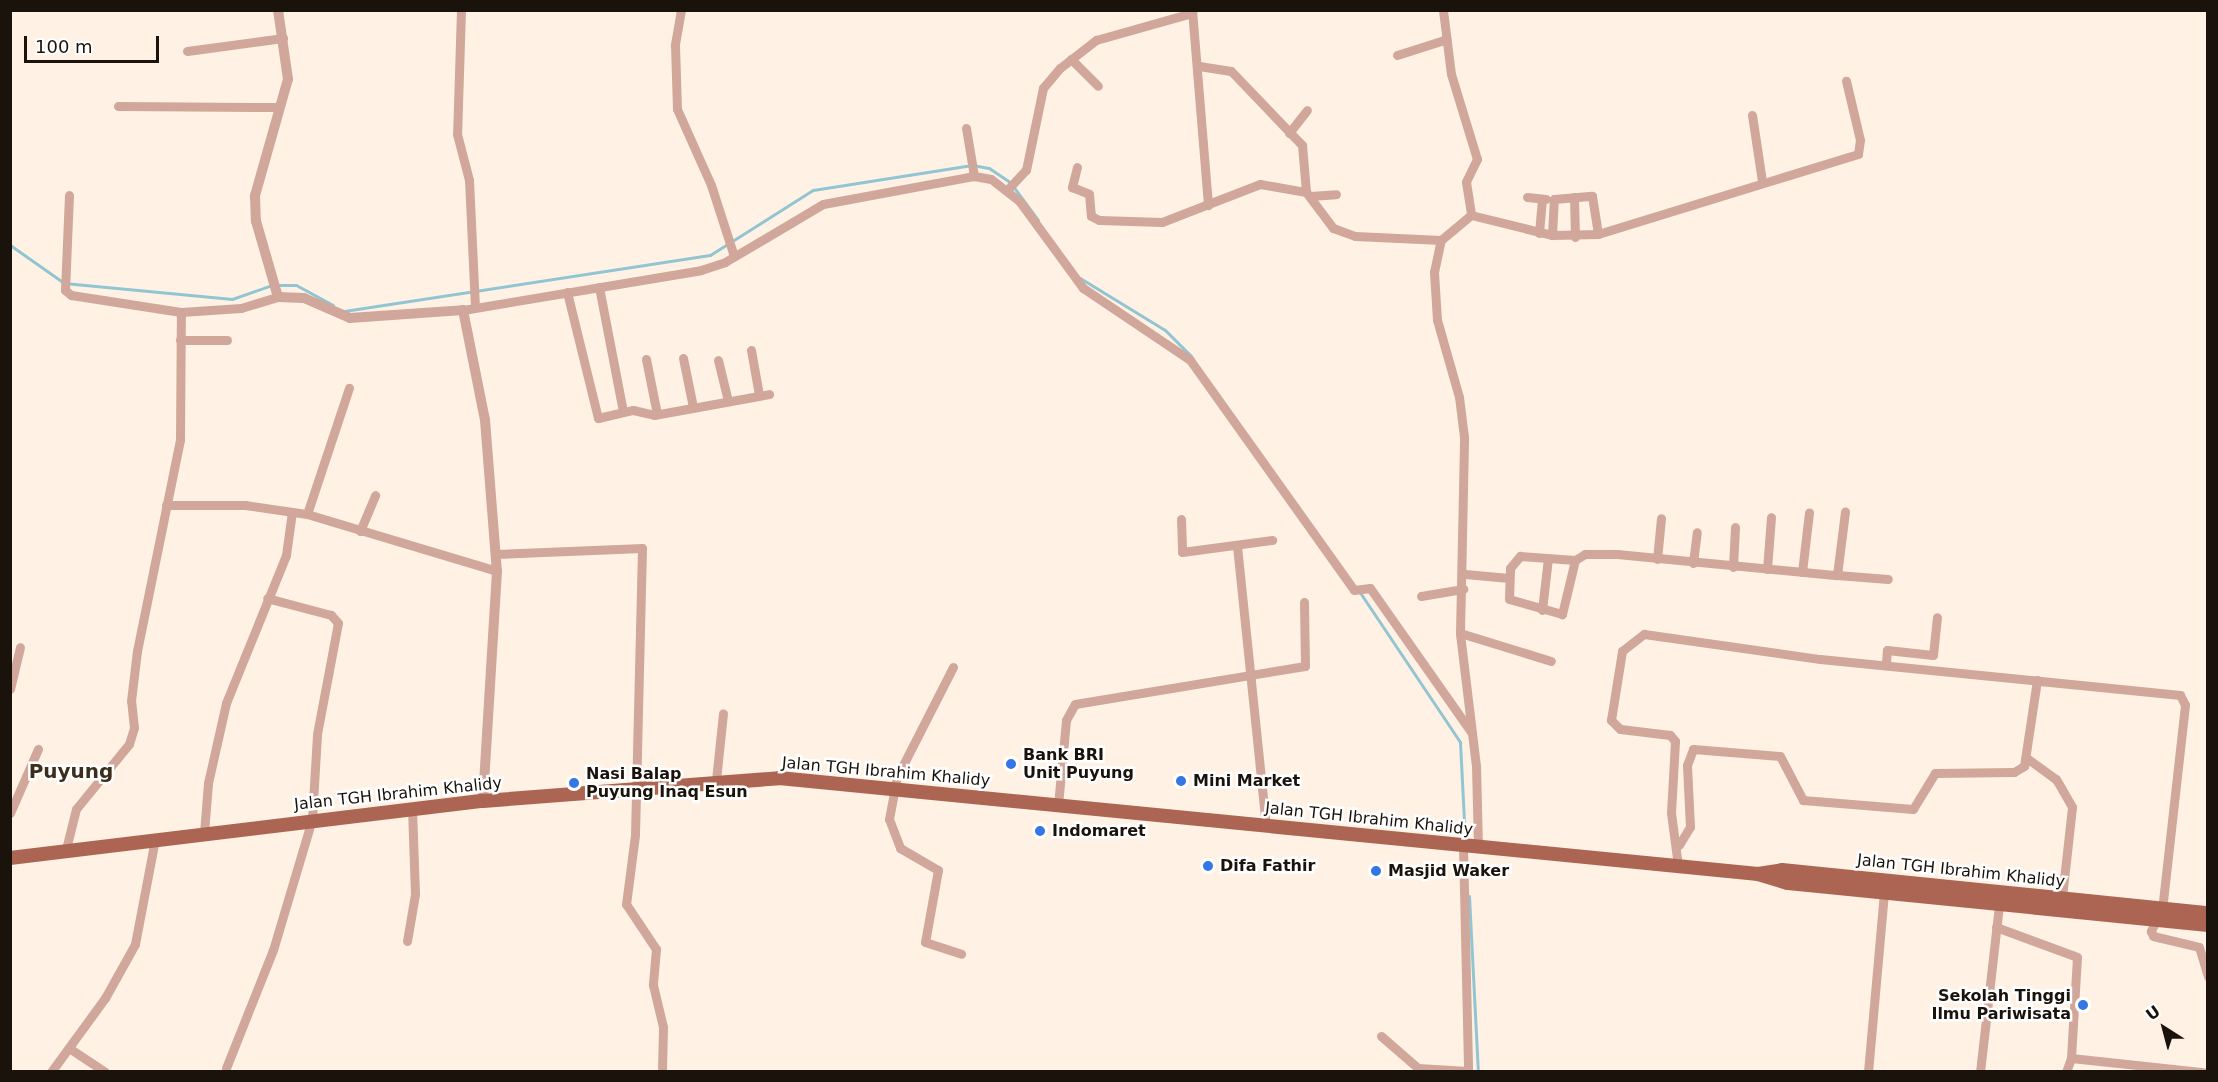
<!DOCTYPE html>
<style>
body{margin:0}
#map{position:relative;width:2218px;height:1082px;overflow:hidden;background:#fff2e5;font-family:"DejaVu Sans",sans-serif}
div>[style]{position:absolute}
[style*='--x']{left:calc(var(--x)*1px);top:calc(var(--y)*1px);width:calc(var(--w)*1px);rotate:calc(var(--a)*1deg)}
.stream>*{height:3px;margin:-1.5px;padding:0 1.5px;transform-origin:1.5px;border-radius:1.5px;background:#92c5d2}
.minor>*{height:9px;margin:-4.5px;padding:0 4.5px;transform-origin:4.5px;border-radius:4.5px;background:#d1a79c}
.tertiary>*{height:10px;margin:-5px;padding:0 5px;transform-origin:5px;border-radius:5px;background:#d1a79c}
.primary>*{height:14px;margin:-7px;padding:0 7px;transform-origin:7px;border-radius:7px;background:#ad6553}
.dots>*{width:16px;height:16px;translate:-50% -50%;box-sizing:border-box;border:3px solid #fff;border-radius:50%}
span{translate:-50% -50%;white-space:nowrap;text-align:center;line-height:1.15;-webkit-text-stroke:5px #fff;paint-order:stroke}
.poi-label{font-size:16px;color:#1a130c;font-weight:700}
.left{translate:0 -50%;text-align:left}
.right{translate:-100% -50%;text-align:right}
.street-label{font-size:16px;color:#1a130c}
.quarter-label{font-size:20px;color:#3d2d1c;font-weight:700}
.frame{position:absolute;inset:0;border:12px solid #1a130c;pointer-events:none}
.north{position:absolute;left:2134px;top:998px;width:60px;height:60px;-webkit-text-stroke:4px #fff;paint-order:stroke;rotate:324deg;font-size:16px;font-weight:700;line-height:24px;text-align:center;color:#1a130c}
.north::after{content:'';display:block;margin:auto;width:21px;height:27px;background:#1a130c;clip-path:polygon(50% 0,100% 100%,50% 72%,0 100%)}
.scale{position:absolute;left:24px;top:36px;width:135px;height:27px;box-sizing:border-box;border:3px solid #1a130c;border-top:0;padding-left:8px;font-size:18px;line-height:21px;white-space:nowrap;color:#1a130c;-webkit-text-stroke:4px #fff;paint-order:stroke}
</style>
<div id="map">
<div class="stream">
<div style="--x:10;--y:245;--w:66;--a:35.1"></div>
<div style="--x:64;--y:283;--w:169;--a:5.4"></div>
<div style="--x:232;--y:299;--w:42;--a:-19.3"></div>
<div style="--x:1080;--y:278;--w:100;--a:31.5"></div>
<div style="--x:1165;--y:330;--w:37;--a:45"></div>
<div style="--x:279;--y:285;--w:17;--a:0"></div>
<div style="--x:296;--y:285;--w:42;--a:28.4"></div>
<div style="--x:344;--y:311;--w:370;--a:-8.7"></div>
<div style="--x:710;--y:255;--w:122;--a:-32.3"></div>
<div style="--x:813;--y:190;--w:161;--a:-8.9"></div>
<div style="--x:972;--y:165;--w:17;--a:10"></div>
<div style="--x:989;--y:168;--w:25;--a:34"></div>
<div style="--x:1010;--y:182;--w:47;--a:53.6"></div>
<div style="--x:1359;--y:591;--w:182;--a:56.2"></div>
<div style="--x:1460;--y:742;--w:100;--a:87.1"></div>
<div style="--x:1469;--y:896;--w:176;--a:87.1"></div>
</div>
<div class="minor">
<div style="--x:461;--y:10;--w:124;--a:91.8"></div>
<div style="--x:457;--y:134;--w:48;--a:75.4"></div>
<div style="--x:469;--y:180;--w:126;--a:87.3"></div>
<div style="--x:681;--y:10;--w:36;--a:100"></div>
<div style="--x:675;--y:45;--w:64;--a:88.2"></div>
<div style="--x:677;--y:109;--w:83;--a:65.9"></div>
<div style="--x:711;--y:185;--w:75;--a:72.1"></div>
<div style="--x:1192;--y:10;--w:196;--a:85.3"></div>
<div style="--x:1443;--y:10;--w:64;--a:82.9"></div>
<div style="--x:1451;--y:74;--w:89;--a:73"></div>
<div style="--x:1477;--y:159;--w:25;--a:116"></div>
<div style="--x:1466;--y:182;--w:33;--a:81"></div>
<div style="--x:187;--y:51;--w:97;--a:-7.7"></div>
<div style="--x:1397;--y:55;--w:52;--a:-17.7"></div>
<div style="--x:1071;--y:59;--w:38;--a:45"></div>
<div style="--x:1199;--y:66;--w:32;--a:9"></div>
<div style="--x:1231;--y:71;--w:103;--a:46.2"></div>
<div style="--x:1302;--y:145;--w:47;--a:85.1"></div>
<div style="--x:1306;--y:192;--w:45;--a:53.1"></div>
<div style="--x:1333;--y:228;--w:23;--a:20"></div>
<div style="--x:1355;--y:236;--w:86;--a:2.7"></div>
<div style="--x:118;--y:106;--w:161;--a:0.4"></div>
<div style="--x:1752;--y:115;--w:67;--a:81.4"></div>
<div style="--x:966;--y:128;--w:49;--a:80.5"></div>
<div style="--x:1289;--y:133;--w:29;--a:-52"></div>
<div style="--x:1077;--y:167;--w:21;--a:104"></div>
<div style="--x:1072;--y:187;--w:18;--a:22"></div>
<div style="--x:1089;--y:194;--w:22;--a:85"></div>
<div style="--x:1091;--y:216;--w:9;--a:27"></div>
<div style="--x:1099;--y:220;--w:63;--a:1.8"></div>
<div style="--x:1162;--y:222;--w:105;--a:-21.2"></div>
<div style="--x:1260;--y:184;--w:47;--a:9.9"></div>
<div style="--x:1008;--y:189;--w:26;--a:-47"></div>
<div style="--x:1026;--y:170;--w:84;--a:-78.3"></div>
<div style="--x:1043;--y:88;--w:26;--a:-50"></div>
<div style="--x:1060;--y:68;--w:46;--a:-37.9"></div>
<div style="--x:1096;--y:40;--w:100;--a:-15.7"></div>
<div style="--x:69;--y:195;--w:95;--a:92.4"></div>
<div style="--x:65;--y:290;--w:8;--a:40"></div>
<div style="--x:71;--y:295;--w:111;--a:8.8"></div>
<div style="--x:181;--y:312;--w:60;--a:-3.8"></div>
<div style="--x:241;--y:308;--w:39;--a:-17"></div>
<div style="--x:1310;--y:196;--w:26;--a:-4"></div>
<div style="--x:1527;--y:197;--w:19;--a:6"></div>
<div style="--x:1574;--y:197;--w:40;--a:88.6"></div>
<div style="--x:1539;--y:233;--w:34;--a:-85"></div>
<div style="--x:1552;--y:235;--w:36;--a:-87"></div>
<div style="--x:1554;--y:199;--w:38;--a:-5"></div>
<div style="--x:1592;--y:196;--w:38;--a:81"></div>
<div style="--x:599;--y:287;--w:127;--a:79.1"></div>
<div style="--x:567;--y:292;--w:130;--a:76.2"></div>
<div style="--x:598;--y:418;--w:36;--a:-13"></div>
<div style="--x:633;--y:410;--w:22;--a:13"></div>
<div style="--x:654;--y:415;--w:117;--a:-10.3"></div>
<div style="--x:463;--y:310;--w:241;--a:-9.5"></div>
<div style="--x:701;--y:270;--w:25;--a:-18"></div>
<div style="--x:725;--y:262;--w:114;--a:-30.6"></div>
<div style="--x:823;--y:204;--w:154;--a:-10.5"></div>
<div style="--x:974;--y:176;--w:17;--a:10"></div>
<div style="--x:991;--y:179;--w:37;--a:38"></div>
<div style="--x:1020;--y:202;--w:107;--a:53.8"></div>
<div style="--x:1083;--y:288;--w:129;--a:33.9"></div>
<div style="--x:1190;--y:360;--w:282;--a:54.5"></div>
<div style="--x:1354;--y:590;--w:16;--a:-7"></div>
<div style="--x:1370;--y:588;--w:177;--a:54.9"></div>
<div style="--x:180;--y:340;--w:47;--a:0"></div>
<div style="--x:751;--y:350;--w:46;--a:79.9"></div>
<div style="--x:683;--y:358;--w:50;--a:78.5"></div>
<div style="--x:646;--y:359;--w:56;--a:78.7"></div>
<div style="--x:718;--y:360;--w:42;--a:76.3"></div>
<div style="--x:166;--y:505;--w:79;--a:0"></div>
<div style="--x:245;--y:505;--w:63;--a:8.3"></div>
<div style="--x:307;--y:514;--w:198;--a:16.7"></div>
<div style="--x:307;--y:514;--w:133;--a:-71.6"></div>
<div style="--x:1181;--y:519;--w:33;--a:88"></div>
<div style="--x:1182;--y:552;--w:91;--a:-7.6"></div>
<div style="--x:360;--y:531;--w:39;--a:-67"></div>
<div style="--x:1237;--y:546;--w:281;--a:84.1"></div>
<div style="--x:496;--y:554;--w:146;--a:-2.4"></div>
<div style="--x:642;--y:548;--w:287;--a:91.4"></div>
<div style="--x:635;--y:835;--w:70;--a:97.4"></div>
<div style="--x:626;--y:904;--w:54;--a:56.3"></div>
<div style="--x:656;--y:949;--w:36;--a:95"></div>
<div style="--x:653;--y:985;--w:43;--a:76.6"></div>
<div style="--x:663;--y:1027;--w:45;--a:91.3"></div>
<div style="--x:1657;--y:559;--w:41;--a:-84.4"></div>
<div style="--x:1575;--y:560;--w:56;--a:103.5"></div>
<div style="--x:1562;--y:614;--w:55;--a:-164.2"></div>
<div style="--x:1509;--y:599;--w:31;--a:-88"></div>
<div style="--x:1510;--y:568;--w:16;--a:-50"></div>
<div style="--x:1520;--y:556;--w:55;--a:4.2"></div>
<div style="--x:1575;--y:560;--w:12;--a:-31"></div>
<div style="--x:1585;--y:554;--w:32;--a:0"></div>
<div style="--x:1617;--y:554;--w:221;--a:5.5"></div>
<div style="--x:1837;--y:575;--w:64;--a:-82.8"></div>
<div style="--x:1693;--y:563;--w:31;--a:-83"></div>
<div style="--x:1733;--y:567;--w:40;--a:-87.1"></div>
<div style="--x:1767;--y:569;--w:52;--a:-85.6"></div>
<div style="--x:1802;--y:572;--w:60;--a:-83.3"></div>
<div style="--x:1465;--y:574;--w:44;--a:5.2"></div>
<div style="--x:1837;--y:575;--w:51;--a:4.5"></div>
<div style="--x:1421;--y:596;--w:43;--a:-9.5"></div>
<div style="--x:1542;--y:610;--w:52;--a:-83.4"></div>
<div style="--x:1460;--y:633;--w:95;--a:17.1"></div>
<div style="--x:1886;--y:663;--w:13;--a:-86"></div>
<div style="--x:1887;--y:650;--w:46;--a:6.2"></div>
<div style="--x:1933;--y:655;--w:38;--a:-84"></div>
<div style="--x:953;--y:667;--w:123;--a:117"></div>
<div style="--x:897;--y:777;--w:43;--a:100.8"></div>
<div style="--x:889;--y:819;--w:31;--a:69"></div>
<div style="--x:900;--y:848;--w:44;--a:30.1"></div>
<div style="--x:938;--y:870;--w:73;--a:100.2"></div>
<div style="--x:925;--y:942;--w:38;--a:18"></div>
<div style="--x:10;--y:689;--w:43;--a:-76.6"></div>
<div style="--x:2028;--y:759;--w:34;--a:36"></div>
<div style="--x:2056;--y:779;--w:32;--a:60"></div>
<div style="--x:2072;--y:807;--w:92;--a:96.3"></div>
<div style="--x:716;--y:780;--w:67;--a:-84"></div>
<div style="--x:1058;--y:805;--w:85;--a:-84.6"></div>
<div style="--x:1066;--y:720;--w:18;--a:-61"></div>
<div style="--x:1075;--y:704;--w:233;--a:-9.4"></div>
<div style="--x:1305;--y:666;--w:64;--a:-90.9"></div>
<div style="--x:10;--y:813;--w:70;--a:-66.4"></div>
<div style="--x:204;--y:833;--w:50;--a:-85.4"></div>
<div style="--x:208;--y:783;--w:82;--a:-77.3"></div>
<div style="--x:226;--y:703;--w:160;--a:-67.9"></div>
<div style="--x:286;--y:555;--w:43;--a:-82.1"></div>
<div style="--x:1679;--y:845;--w:21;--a:-59"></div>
<div style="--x:1690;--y:827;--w:62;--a:-92.8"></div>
<div style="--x:1687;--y:765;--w:17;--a:-69"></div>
<div style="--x:1693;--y:749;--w:87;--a:4.6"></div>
<div style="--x:1780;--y:756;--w:50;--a:62.4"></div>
<div style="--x:1803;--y:800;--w:110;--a:4.7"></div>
<div style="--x:1913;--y:809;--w:42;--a:-58.6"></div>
<div style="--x:1935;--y:773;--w:79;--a:-0.7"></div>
<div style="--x:2014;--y:772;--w:12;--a:-31"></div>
<div style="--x:2024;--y:766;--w:87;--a:-81.4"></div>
<div style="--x:1463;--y:846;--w:226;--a:88.7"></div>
<div style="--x:1478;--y:847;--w:81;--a:-91.4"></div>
<div style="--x:1476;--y:766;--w:134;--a:-96.9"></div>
<div style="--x:1460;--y:633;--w:196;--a:-88.8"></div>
<div style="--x:1464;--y:437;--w:40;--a:-97.1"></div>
<div style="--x:1459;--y:397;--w:80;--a:-105.9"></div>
<div style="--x:1437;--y:320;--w:48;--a:-93.6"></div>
<div style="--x:1434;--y:272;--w:33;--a:-78"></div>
<div style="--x:1441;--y:240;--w:39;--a:-40"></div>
<div style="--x:1471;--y:215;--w:83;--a:13.9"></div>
<div style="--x:1552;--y:235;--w:46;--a:-1.2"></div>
<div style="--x:1598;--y:234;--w:272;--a:-17.1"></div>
<div style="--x:1858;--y:154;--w:14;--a:-82"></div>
<div style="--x:1860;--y:140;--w:61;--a:-103.3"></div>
<div style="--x:66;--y:849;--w:41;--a:-76"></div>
<div style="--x:76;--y:809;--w:84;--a:-50.8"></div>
<div style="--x:129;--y:744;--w:17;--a:-73"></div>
<div style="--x:134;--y:728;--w:27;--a:-96"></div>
<div style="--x:131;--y:701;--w:50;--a:-83.2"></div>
<div style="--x:137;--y:651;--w:215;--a:-78.5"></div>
<div style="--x:180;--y:440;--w:128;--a:-89.6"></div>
<div style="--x:1678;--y:866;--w:53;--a:-97.5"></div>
<div style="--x:1671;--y:813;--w:72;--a:-86.8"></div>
<div style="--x:1675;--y:741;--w:8;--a:-130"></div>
<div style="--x:1670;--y:735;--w:50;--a:-173.2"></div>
<div style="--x:1620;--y:729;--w:13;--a:-135"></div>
<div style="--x:1611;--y:720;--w:70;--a:-80.9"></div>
<div style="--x:1622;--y:651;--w:28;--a:-38"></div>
<div style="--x:1644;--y:634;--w:178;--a:8.1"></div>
<div style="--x:1820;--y:659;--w:362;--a:5.7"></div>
<div style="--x:2180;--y:695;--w:11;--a:63"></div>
<div style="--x:2185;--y:705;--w:205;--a:96.4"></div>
<div style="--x:2162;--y:909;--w:25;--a:117"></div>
<div style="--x:2151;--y:931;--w:5;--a:68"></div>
<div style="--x:2153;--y:936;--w:47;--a:13.4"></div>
<div style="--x:2199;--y:947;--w:31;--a:73"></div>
<div style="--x:1996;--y:927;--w:86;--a:20.3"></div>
<div style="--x:2077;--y:957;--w:101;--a:93.4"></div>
<div style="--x:407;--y:941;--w:48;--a:-80.3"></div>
<div style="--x:415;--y:894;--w:85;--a:-92"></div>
<div style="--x:1381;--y:1036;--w:49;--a:40.9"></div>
<div style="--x:1418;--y:1068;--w:50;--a:3.4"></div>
<div style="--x:69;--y:1048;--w:43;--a:33.7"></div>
<div style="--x:226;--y:1068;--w:127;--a:-68.3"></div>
<div style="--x:273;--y:950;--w:137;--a:-73.4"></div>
<div style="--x:312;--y:819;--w:85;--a:-86.6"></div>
<div style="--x:317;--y:734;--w:113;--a:-79.3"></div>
<div style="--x:338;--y:623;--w:11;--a:-131"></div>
<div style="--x:331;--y:615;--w:66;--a:-165.1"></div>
<div style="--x:51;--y:1072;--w:92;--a:-53.9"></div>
<div style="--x:105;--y:998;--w:62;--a:-60.9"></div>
<div style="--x:135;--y:944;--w:107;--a:-79.2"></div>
<div style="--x:1868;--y:1072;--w:182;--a:-84.9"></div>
<div style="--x:1980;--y:1072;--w:169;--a:-83.5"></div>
<div style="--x:2066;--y:1072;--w:15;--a:-70"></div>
<div style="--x:2071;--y:1058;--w:133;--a:6.1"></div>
</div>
<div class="tertiary">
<div style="--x:278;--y:10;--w:70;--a:81.8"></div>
<div style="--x:288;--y:79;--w:122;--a:105.8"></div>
<div style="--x:255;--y:196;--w:25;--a:88"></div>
<div style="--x:256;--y:221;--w:79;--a:73.9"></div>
<div style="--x:278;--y:297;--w:26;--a:2"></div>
<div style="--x:304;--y:298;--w:50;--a:23.5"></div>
<div style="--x:350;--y:318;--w:113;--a:-4"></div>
<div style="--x:463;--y:310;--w:112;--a:78.7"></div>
<div style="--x:485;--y:420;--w:151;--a:85.5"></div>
<div style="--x:497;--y:571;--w:230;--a:93.5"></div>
</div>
<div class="primary">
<div style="--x:10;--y:858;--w:476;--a:-6.9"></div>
<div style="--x:483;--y:801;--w:297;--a:-4.4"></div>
<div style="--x:779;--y:778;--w:984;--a:5.6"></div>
<div style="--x:1758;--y:874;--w:31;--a:17"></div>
<div style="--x:1788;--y:883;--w:422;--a:5.7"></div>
<div style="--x:1758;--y:874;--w:24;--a:-9"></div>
<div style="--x:1782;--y:870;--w:428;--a:5.8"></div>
</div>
<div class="dots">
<div style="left:1011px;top:764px;background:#3476e4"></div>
<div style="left:1181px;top:781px;background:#3476e4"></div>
<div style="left:574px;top:783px;background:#3476e4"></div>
<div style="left:1040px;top:831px;background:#3476e4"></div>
<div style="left:1208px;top:866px;background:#3476e4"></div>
<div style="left:1376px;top:871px;background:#3476e4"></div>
<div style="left:2083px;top:1005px;background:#3476e4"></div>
</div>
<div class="poi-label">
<span class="left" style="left:1023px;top:764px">Bank BRI<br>Unit Puyung</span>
<span class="left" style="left:586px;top:783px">Nasi Balap<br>Puyung Inaq Esun</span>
<span class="left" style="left:1193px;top:781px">Mini Market</span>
<span class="left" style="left:1052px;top:831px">Indomaret</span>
<span class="left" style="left:1220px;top:866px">Difa Fathir</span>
<span class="left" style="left:1388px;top:871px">Masjid Waker</span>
<span class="right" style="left:2071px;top:1005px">Sekolah Tinggi<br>Ilmu Pariwisata</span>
</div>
<div class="street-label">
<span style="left:886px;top:772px;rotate:5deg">Jalan TGH Ibrahim Khalidy</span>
<span style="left:398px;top:794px;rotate:-6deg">Jalan TGH Ibrahim Khalidy</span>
<span style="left:1369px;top:819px;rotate:6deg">Jalan TGH Ibrahim Khalidy</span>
<span style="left:1961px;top:871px;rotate:6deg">Jalan TGH Ibrahim Khalidy</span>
</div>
<div class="quarter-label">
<span style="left:71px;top:771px">Puyung</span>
</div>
<div class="frame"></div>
<div class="north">U</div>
<div class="scale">100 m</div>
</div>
